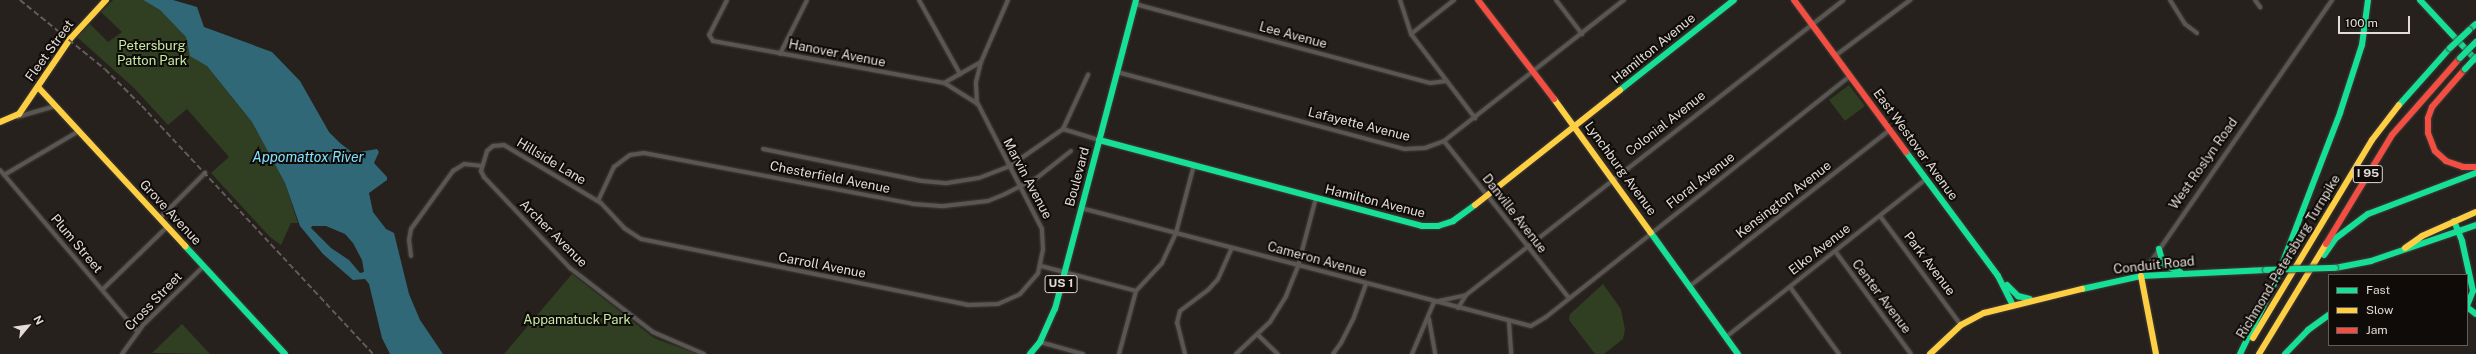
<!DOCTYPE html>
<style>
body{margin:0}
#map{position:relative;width:2476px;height:354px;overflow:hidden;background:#26211d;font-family:"Public Sans",sans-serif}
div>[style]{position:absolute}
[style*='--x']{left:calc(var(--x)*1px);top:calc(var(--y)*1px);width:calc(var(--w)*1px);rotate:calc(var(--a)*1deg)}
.green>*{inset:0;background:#303e21}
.water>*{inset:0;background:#306878}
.roads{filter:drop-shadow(0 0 1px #403d39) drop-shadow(0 0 1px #403d39)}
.street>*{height:4px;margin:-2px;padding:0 2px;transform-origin:2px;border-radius:2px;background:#5a5653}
.fast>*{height:6px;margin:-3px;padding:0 3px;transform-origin:3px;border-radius:3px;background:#16e098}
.slow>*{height:6px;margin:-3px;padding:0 3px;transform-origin:3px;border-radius:3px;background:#ffcf43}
.jam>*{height:6px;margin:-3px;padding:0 3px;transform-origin:3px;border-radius:3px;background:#f24e42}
.rail>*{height:1.5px;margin-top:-0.75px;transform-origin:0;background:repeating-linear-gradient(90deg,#625d5a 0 6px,transparent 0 9px)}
.bridges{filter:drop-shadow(0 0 1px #403d39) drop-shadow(0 0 1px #403d39)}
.fast-bridge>*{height:6px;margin:-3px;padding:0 3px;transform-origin:3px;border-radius:3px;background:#16e098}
span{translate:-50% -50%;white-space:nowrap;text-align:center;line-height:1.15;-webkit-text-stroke:4px #0f0b08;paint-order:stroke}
.shield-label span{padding:1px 3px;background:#0f0b08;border:1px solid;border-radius:3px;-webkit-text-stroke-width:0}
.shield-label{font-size:12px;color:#e2dbd6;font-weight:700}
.street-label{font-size:13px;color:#e2dbd6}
.park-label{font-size:13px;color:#c5eba6}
.water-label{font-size:14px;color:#81e1ff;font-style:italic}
.legend{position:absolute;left:2328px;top:274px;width:140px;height:72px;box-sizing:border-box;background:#0f0b08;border:1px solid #635e5a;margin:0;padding:5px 7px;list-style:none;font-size:12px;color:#e2dbd6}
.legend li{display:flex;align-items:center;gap:8px;height:20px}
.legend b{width:20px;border:1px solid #635e5a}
.north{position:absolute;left:8px;top:306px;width:40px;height:40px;-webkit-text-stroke:3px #0f0b08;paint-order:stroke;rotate:61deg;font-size:11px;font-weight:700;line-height:16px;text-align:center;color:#e2dbd6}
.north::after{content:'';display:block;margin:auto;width:14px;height:18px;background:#e2dbd6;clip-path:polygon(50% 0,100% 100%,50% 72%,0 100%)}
.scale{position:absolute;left:2338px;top:16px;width:72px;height:18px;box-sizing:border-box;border:2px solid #e2dbd6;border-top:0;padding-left:5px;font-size:12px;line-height:14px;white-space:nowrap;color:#e2dbd6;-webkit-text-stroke:3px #0f0b08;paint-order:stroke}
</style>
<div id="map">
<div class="green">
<div style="clip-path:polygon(113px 0,143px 0,160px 10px,187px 37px,190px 55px,207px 66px,252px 122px,285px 183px,298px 223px,291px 223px,281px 245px,270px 237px,211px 173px,229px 157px,187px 109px,168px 125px,134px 88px,77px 37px,90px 24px,108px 42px,122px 32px,101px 12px)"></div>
<div style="clip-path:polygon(1849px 85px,1865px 106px,1845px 121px,1829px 100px)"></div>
<div style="clip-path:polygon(572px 274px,654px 338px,697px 354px,504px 354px)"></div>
<div style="clip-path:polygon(1603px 284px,1621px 309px,1625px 330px,1623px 339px,1604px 354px,1595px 354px,1569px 320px,1570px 314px)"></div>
<div style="clip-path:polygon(182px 324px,210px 354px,152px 353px)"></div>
</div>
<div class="water">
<div style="clip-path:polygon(evenodd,143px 0,173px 0,197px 7px,204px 27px,272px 52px,300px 81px,329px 132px,340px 143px,353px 153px,377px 149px,379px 152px,374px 163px,387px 177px,387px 180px,369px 193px,373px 212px,386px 229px,394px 233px,409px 294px,420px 320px,443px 354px,390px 354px,382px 338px,369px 284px,365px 279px,353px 280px,323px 254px,300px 226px,285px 183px,252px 122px,207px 66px,190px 56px,186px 37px,160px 10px,143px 0,312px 226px,326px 226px,345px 234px,353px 243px,362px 260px,364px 272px,360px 273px,349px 260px,331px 248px,311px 228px,312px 226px)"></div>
</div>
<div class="roads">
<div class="street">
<div style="--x:727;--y:0;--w:39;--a:117"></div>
<div style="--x:709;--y:35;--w:7;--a:56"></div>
<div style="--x:713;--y:41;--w:235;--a:10.3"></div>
<div style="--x:944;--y:83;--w:43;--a:-29.6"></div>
<div style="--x:981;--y:62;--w:68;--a:-66.5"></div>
<div style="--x:919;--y:0;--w:85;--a:61"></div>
<div style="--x:1400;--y:0;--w:36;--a:72"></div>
<div style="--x:1411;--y:34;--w:106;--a:52.7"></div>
<div style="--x:1556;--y:0;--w:43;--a:52.6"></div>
<div style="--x:2170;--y:0;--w:28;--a:58"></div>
<div style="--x:2185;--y:24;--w:15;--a:37"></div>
<div style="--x:2255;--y:0;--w:9;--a:54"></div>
<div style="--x:1135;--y:4;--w:305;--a:15"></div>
<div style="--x:1430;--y:83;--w:17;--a:-7"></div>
<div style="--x:1411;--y:34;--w:55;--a:-38.3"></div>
<div style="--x:780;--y:54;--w:60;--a:-63.4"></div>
<div style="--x:1835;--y:56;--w:94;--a:-36.7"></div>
<div style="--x:1117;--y:72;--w:297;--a:15"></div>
<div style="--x:1404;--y:149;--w:21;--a:-3"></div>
<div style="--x:1425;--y:148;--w:20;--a:-20"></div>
<div style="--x:1444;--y:141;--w:229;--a:-38.1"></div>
<div style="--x:977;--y:104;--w:22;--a:-93"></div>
<div style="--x:976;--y:82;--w:21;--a:-76"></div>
<div style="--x:17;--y:117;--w:40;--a:-16"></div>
<div style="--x:1063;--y:129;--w:38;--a:17"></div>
<div style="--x:1444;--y:141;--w:201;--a:51.5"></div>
<div style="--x:763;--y:149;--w:162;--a:11.4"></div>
<div style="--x:922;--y:181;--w:25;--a:5"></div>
<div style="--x:947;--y:183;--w:32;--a:-9"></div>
<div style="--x:979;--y:178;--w:33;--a:-21"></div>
<div style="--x:1010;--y:166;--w:65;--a:-34.9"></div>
<div style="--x:1063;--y:129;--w:60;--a:-65.2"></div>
<div style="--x:0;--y:170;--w:213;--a:49.6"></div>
<div style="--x:4;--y:175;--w:87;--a:-30.4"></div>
<div style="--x:598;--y:201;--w:38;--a:-65"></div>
<div style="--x:614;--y:167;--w:20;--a:-37"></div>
<div style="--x:630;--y:155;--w:14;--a:-8"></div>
<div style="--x:644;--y:153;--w:274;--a:10.7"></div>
<div style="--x:913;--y:204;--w:31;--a:4"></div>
<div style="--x:944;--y:206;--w:44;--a:-6.5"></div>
<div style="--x:988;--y:201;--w:18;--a:-22"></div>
<div style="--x:1005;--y:194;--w:37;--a:-27"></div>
<div style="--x:1038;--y:177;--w:42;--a:-38.2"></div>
<div style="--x:1081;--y:208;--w:465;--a:14.7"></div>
<div style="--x:1531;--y:326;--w:17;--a:-31"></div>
<div style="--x:1546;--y:317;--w:388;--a:-38.4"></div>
<div style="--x:1880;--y:216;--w:136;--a:53.4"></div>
<div style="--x:160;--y:218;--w:64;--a:-45"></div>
<div style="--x:1835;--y:251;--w:128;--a:53.6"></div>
<div style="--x:411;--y:256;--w:16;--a:-97"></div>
<div style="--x:409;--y:240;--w:11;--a:-80"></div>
<div style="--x:411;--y:229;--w:72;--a:-54.1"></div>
<div style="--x:453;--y:171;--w:13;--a:-32"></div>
<div style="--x:464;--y:164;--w:18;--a:6"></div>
<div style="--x:1041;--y:266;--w:98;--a:14.7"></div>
<div style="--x:2141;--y:276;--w:336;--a:-55.3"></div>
<div style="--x:1690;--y:286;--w:254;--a:-38"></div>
<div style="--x:1790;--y:287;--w:83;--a:53.8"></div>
<div style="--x:102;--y:290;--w:92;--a:-44.1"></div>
<div style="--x:1458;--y:308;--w:15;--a:-58"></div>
<div style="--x:1429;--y:319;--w:36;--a:80"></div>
<div style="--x:1509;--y:322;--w:32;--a:86"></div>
<div style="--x:1258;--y:335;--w:28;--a:44"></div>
<div style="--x:1726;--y:337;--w:255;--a:-38.3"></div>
<div style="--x:1040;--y:342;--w:45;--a:15.6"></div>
<div style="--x:122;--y:354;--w:34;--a:-54"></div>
<div style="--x:142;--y:326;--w:86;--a:-44.1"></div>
<div style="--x:704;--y:354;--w:56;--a:-156.7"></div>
<div style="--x:653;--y:332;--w:105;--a:-142.4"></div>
<div style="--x:570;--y:268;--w:125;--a:-133.4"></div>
<div style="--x:484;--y:177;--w:7;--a:-117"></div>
<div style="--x:481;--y:171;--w:21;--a:-73"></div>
<div style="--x:487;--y:151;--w:8;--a:-40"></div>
<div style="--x:493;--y:146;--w:11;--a:-5"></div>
<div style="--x:504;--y:145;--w:113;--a:30.9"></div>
<div style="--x:601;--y:203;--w:34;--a:47"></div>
<div style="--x:624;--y:228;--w:20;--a:33"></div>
<div style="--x:641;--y:239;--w:333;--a:11.4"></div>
<div style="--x:967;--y:305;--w:31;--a:-2"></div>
<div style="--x:998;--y:304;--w:24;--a:-24"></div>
<div style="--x:1020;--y:294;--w:28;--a:-49"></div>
<div style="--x:1038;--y:273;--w:24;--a:-78"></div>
<div style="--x:1043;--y:250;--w:21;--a:-93"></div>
<div style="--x:1042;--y:229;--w:140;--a:-117.1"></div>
<div style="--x:978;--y:104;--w:40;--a:-148"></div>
<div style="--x:1119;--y:354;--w:65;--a:-74.9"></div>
<div style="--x:1136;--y:291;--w:38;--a:-47"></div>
<div style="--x:1162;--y:263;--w:33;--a:-65"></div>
<div style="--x:1176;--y:233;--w:70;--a:-75.2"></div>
<div style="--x:1185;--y:354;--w:32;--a:-104"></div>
<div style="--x:1177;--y:323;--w:12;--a:-76"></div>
<div style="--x:1180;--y:311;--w:36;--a:-37"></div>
<div style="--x:1209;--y:289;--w:13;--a:-48"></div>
<div style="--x:1218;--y:279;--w:34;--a:-66"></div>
<div style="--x:1236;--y:354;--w:47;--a:-43.3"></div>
<div style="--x:1270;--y:322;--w:31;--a:-58"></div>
<div style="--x:1286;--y:296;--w:32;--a:-68"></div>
<div style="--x:1298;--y:266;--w:70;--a:-75.2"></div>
<div style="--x:1333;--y:354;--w:14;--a:-54"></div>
<div style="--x:1341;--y:343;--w:29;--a:-63"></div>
<div style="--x:1354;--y:317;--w:35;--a:-70"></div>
<div style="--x:1412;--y:354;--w:56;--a:-67.1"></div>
<div style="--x:1434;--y:302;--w:33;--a:-12"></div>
<div style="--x:1466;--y:295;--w:479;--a:-38"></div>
</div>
<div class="fast">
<div style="--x:2420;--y:0;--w:82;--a:47"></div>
<div style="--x:2469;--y:30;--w:9;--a:-41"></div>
<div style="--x:1620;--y:90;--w:145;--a:-38.3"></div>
<div style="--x:2399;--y:105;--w:76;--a:-48.2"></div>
<div style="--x:1099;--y:140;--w:334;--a:14.9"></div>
<div style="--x:1422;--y:226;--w:16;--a:0"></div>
<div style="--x:1438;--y:226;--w:16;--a:-18"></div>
<div style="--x:1453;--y:221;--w:27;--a:-36"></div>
<div style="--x:1906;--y:152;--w:154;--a:53.4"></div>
<div style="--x:1998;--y:276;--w:33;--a:63"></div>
<div style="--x:2454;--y:221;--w:22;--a:68"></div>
<div style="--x:2462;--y:241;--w:51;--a:77.6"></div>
<div style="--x:2473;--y:291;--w:16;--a:112"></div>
<div style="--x:1651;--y:233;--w:149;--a:54.3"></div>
<div style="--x:185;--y:246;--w:147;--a:47.2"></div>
<div style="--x:2159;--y:249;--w:16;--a:75"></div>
<div style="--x:2163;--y:264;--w:19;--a:25"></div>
<div style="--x:2324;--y:255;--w:21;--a:-55"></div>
<div style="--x:2336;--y:238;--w:40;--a:-37"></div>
<div style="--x:2368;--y:214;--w:116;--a:-20.8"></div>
<div style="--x:2335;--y:268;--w:37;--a:-11"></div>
<div style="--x:2371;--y:261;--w:111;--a:-18.9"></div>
<div style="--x:2007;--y:285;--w:16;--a:45"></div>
<div style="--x:2018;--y:296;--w:12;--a:14"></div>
<div style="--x:2082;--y:289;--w:60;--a:-12.4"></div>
<div style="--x:2141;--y:276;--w:125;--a:-2.7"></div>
<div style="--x:2467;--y:307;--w:11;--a:38"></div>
<div style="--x:1030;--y:354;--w:16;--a:-50"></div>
<div style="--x:1040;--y:342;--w:36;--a:-66"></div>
<div style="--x:1055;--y:309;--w:319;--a:-75.3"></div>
<div style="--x:2240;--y:354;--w:82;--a:-64.1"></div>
<div style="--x:2276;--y:280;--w:179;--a:-69"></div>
<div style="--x:2340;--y:113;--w:71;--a:-72.1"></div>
<div style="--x:2362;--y:45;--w:45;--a:-82.4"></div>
<div style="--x:2285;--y:354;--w:33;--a:-46"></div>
<div style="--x:2308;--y:330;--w:26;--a:-36"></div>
</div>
<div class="slow">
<div style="--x:38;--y:87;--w:217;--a:47.2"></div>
<div style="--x:1554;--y:99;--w:165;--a:54.1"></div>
<div style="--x:0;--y:122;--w:21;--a:-23"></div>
<div style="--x:19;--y:114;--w:91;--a:-55.8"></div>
<div style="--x:70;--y:39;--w:53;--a:-47.3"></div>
<div style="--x:1475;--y:205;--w:185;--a:-38.4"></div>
<div style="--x:2405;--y:248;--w:21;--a:-35"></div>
<div style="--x:2422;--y:236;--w:59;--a:-24"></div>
<div style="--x:2141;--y:276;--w:79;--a:79.1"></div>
<div style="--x:2253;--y:338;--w:231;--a:-59"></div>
<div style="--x:2372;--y:140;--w:44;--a:-52.4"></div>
<div style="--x:1930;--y:354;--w:42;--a:-43.1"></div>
<div style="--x:1961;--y:325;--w:26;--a:-28"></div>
<div style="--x:1984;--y:313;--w:101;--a:-13.8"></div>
<div style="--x:2259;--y:354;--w:129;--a:-58.7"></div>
</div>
<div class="jam">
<div style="--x:1478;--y:0;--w:125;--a:52.5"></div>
<div style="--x:1794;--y:0;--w:189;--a:53.6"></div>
<div style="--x:2465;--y:69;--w:50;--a:131"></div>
<div style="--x:2432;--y:107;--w:12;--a:110"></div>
<div style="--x:2428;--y:118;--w:15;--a:90"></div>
<div style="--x:2428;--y:133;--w:19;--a:69"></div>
<div style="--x:2435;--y:151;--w:15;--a:42"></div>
<div style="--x:2446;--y:161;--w:18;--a:19"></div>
<div style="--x:2463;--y:167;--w:13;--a:0"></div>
<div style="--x:2326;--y:244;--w:127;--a:-58.8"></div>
<div style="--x:2392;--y:135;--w:103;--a:-48.6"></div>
</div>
</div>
<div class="rail">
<div style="--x:20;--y:0;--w:109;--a:39.1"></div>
<div style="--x:105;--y:69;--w:52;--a:45"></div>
<div style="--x:142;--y:106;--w:339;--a:47"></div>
</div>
<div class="bridges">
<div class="fast-bridge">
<div style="--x:2450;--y:48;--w:26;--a:-43"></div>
<div style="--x:2460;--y:58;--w:23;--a:-45"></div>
<div style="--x:2465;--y:69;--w:16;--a:-47"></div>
<div style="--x:2266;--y:270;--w:69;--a:-1.7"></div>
</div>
</div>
<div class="shield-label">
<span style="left:2368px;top:174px">I 95</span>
<span style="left:1061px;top:284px">US 1</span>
</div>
<div class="street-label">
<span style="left:1293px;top:36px;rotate:15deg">Lee Avenue</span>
<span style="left:1654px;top:49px;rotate:-39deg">Hamilton Avenue</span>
<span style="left:50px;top:51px;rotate:-54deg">Fleet Street</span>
<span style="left:837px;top:54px;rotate:11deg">Hanover Avenue</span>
<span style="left:1666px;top:124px;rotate:-38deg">Colonial Avenue</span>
<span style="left:1359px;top:125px;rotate:14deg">Lafayette Avenue</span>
<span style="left:1915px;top:145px;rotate:54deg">East Westover Avenue</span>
<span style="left:551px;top:162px;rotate:31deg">Hillside Lane</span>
<span style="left:2204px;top:164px;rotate:-55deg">West Roslyn Road</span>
<span style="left:1620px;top:169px;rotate:54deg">Lynchburg Avenue</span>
<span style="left:1078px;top:177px;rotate:-75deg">Boulevard</span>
<span style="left:830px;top:178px;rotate:11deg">Chesterfield Avenue</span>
<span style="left:1027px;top:179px;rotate:62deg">Marvin Avenue</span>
<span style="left:1701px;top:181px;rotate:-38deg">Floral Avenue</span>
<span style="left:1784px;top:200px;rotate:-38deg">Kensington Avenue</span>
<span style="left:1375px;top:202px;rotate:14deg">Hamilton Avenue</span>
<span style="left:170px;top:213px;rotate:47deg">Grove Avenue</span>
<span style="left:1514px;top:214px;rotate:52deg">Danville Avenue</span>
<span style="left:553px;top:234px;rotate:45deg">Archer Avenue</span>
<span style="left:76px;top:244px;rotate:50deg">Plum Street</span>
<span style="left:1820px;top:250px;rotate:-38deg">Elko Avenue</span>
<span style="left:2289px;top:257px;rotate:-59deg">Richmond-Petersburg Turnpike</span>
<span style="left:1317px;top:260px;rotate:15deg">Cameron Avenue</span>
<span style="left:1929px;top:264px;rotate:53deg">Park Avenue</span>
<span style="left:822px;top:266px;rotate:11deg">Carroll Avenue</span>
<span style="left:2154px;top:266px;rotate:-6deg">Conduit Road</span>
<span style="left:1881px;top:297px;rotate:53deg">Center Avenue</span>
<span style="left:154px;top:302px;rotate:-46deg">Cross Street</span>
</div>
<div class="park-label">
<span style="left:152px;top:54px">Petersburg<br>Patton Park</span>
<span style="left:577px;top:320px">Appamatuck Park</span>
</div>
<div class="water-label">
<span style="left:308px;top:157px">Appomattox River</span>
</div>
<ul class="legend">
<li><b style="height:5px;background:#16e098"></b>Fast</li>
<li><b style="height:5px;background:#ffcf43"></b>Slow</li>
<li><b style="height:5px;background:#f24e42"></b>Jam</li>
</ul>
<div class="north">N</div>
<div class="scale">100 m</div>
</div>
